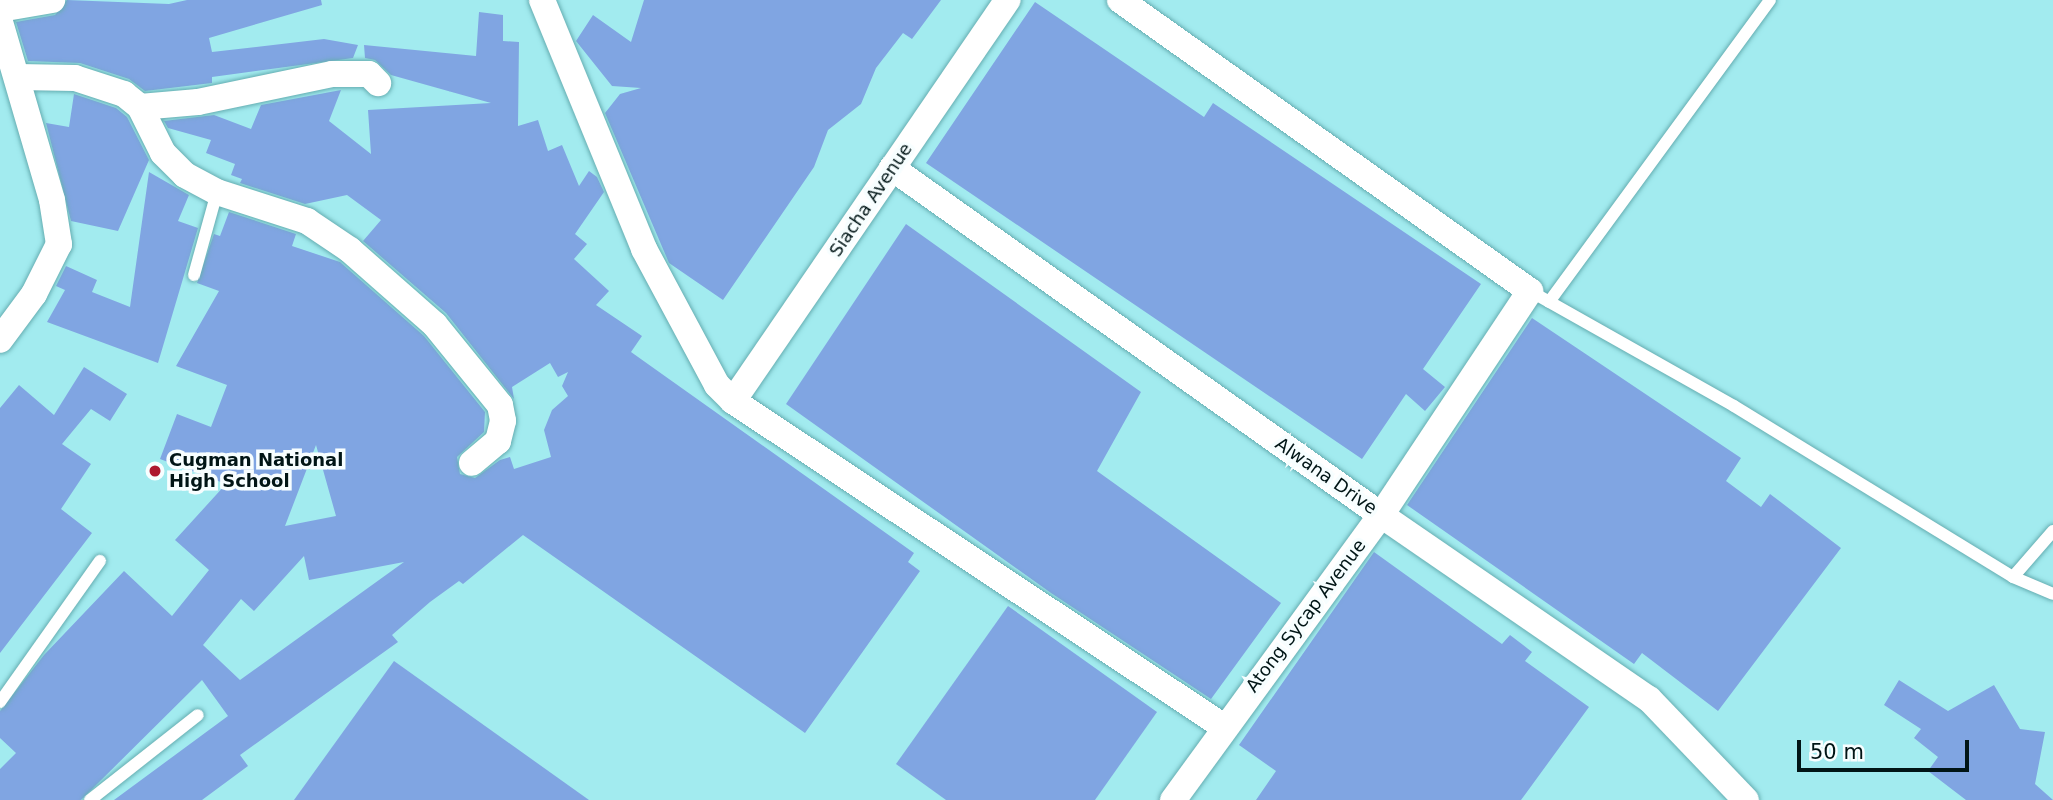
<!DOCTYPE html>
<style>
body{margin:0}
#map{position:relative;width:2053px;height:800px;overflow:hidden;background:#a2ebef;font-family:"DejaVu Sans",sans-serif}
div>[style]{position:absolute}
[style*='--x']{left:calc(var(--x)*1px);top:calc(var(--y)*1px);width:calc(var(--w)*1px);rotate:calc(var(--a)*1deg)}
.building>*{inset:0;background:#80a5e2}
.roads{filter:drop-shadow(0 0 2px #65adb1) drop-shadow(0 0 2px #65adb1)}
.service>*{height:12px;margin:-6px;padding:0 6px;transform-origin:6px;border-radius:6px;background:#fff}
.minor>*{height:26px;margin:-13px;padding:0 13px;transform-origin:13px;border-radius:13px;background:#fff}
.dots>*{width:19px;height:19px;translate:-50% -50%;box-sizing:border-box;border:4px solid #f7feff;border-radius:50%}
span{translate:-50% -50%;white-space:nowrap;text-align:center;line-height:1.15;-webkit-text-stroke:7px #f7feff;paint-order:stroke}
.street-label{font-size:18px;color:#011516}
.poi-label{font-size:18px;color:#011516;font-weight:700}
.left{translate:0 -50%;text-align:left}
.scale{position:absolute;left:1797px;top:740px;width:172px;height:32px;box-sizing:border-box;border:4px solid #011516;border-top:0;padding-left:9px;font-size:21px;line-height:24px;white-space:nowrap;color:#011516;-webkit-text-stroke:5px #f7feff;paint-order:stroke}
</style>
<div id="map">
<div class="building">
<div style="clip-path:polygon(67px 0,169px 4px,187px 0,321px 0,322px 5px,209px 38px,212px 52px,324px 39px,358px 45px,353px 58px,212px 77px,212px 83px,145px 91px,129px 79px,80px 63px,28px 61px,16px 22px,55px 15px)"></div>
<div style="clip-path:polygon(644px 0,941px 0,912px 39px,903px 33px,876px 68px,861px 104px,828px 130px,814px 167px,723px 300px,669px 263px,605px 113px,620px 94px,641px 88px,612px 86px,576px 41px,593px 15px,631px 42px)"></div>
<div style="clip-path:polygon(1035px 2px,1204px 117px,1213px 103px,1481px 284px,1423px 369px,1445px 387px,1425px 411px,1406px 394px,1362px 459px,926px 163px)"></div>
<div style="clip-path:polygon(evenodd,479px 12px,503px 15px,503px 41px,519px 42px,518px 126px,538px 120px,548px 151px,562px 145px,579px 186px,589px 171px,597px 177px,604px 192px,575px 234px,587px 244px,574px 259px,609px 291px,596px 305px,642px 336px,631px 352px,914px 553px,908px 562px,920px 571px,805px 733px,523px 535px,463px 584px,459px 581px,430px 602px,392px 635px,398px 642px,240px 755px,248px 766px,202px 800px,114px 800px,228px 716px,202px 680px,81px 800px,0 800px,0 769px,16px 753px,0 738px,0 711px,44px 655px,124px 571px,172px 616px,209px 570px,175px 540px,226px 484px,160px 459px,177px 414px,211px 427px,227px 385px,176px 366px,219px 291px,197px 283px,214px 234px,220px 236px,229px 212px,296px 234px,292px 246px,340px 262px,424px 336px,485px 412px,484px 432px,457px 457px,460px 474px,475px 478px,500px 460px,510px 457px,514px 469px,551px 457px,544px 430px,552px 410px,568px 396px,562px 386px,568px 372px,558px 377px,550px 363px,512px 387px,514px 399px,446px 313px,363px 241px,381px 220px,347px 195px,305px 204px,240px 183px,242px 179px,231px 175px,235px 164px,206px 153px,211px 140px,168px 128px,164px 121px,214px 115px,251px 129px,261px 105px,341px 90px,329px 121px,371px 154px,368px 110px,491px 103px,391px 75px,375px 60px,365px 58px,364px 45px,476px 56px,479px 12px,316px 445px,336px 516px,285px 526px,316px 445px,479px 12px,304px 556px,309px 580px,404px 562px,240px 680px,203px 645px,241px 599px,254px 611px,304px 556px)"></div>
<div style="clip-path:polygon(74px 94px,116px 108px,127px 117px,149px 160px,118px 231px,71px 221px,46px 123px,69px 127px)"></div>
<div style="clip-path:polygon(149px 172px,189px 195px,178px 221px,198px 228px,158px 363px,47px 322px,65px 290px,56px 286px,66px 266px,97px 280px,92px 292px,130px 307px)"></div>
<div style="clip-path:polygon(906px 224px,1141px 392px,1097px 471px,1281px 603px,1211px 699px,1051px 593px,786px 404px)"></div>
<div style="clip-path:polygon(1532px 318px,1741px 458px,1726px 481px,1761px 507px,1770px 494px,1841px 548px,1718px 711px,1642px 653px,1634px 664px,1407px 505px)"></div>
<div style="clip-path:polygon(84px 367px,127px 394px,110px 421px,91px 409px,62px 444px,91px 464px,61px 509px,92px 533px,0 653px,0 408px,19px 385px,54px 415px)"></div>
<div style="clip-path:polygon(1374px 552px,1502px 644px,1510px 635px,1532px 652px,1525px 661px,1589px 707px,1521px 800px,1256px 800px,1276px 771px,1239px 745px)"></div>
<div style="clip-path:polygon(1008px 606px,1157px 712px,1095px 800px,946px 800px,896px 764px)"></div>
<div style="clip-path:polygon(394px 661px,589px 800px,294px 800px)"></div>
<div style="clip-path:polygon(1899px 680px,1948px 711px,1994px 685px,2020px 729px,2045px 732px,2035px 784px,2053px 800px,1966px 800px,1928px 771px,1938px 757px,1914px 738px,1921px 729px,1884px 705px)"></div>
</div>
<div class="roads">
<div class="service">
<div style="--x:194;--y:275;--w:86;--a:-74.5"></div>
<div style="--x:1530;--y:291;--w:234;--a:29.4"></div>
<div style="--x:1734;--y:406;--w:327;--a:31.5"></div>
<div style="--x:2013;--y:577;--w:43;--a:23"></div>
<div style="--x:1549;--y:302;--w:374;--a:-53.8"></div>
<div style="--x:2013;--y:577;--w:61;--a:-49"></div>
<div style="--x:0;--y:702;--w:173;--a:-54.7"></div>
<div style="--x:90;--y:800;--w:137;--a:-38.2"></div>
</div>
<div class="minor">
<div style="--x:542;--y:0;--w:269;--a:67.7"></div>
<div style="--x:644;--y:249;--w:154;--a:61.8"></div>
<div style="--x:717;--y:385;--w:23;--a:45"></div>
<div style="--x:733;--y:401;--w:589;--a:33.58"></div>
<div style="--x:1120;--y:0;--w:503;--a:35.37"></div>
<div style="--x:1530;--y:291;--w:269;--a:123.6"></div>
<div style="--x:1381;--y:515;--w:353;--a:126.1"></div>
<div style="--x:0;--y:9;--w:53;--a:-9.8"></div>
<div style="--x:0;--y:22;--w:185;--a:73.7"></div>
<div style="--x:52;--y:200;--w:45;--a:81"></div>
<div style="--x:59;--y:244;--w:56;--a:116.6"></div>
<div style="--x:34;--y:294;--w:57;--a:126.5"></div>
<div style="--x:18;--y:77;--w:57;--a:1"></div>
<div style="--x:75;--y:78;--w:52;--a:18.1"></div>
<div style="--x:124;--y:94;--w:21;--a:39"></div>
<div style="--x:140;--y:107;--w:51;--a:63.4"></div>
<div style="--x:163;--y:153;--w:31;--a:45"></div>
<div style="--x:185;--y:175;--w:36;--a:28"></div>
<div style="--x:217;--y:192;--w:95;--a:17.9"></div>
<div style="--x:307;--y:221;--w:52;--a:34"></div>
<div style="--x:350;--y:250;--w:113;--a:41.4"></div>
<div style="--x:435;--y:325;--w:103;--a:50.9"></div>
<div style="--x:500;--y:405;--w:16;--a:79"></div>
<div style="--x:503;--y:421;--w:21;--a:104"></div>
<div style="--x:498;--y:441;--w:34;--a:140"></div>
<div style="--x:140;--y:107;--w:58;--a:-4.9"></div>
<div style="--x:198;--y:102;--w:137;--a:-11.8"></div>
<div style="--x:332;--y:74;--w:37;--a:0"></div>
<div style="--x:369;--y:74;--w:13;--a:45"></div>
<div style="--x:892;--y:168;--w:600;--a:35.36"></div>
<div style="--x:1381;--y:515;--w:325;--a:34.5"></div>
<div style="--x:1649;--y:699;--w:140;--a:46.2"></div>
<div style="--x:733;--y:401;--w:486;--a:-55.6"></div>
</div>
</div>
<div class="dots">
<div style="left:155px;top:471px;background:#ad182f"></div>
</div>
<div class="street-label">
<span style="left:871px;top:200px;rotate:-56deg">Siacha Avenue</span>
<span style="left:1326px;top:476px;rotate:35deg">Alwana Drive</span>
<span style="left:1306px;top:616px;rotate:-53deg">Atong Sycap Avenue</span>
</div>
<div class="poi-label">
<span class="left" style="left:169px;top:471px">Cugman National<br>High School</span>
</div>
<div class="scale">50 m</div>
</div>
